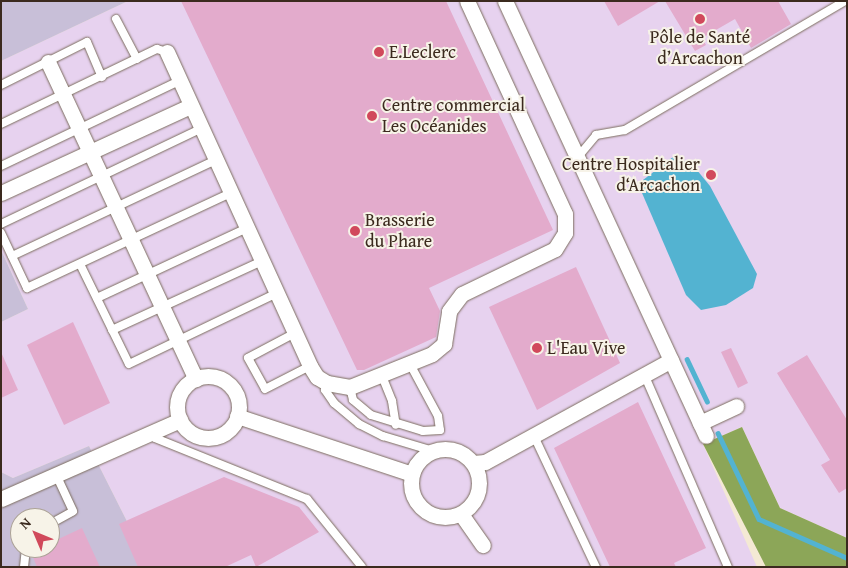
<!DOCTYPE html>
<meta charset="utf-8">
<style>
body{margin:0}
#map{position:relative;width:848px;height:568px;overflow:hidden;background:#f4e9d4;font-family:"Gentium Book Plus",serif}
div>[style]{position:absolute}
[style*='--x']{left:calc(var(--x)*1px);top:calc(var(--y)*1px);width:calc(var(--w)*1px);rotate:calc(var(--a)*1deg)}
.built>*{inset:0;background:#e7d2ef}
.industrial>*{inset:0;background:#c8bfd8}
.forest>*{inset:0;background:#8ca658}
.water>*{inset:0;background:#53b3d1}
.stream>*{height:4.5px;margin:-2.25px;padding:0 2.25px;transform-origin:2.25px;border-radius:2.25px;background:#53b3d1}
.building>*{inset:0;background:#e3abcc}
.roads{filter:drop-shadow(0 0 1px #7c6d5e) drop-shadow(0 0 1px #7c6d5e)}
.lane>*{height:8px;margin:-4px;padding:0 4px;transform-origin:4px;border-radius:4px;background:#fff}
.street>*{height:15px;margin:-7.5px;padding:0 7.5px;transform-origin:7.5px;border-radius:7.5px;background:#fff}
.street>.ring{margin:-7.5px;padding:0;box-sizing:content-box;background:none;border:15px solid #fff;border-radius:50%}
.dots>*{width:14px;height:14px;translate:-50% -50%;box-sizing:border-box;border:2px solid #f7f3e8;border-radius:50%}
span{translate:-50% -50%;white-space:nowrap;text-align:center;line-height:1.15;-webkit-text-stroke:4px #f7f3e8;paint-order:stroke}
.poi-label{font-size:18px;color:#3b2a1e}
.left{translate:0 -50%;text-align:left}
.right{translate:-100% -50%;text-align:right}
.frame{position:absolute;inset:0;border:2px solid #3b2a1e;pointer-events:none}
.north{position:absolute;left:10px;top:508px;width:50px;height:50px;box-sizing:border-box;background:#f7f3e8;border:1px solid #aca397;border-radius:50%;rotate:315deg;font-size:14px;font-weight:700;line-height:20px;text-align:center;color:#3b2a1e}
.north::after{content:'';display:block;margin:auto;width:18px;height:22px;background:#d1495b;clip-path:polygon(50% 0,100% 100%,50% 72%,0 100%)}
</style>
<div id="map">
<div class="built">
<div style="clip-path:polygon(128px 1px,847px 1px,847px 538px,780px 508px,742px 427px,703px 444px,757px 567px,150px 567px,89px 446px,13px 478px,1px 472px,1px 322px,28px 309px,1px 250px,1px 61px)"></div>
</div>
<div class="industrial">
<div style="clip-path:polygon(1px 1px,128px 1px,1px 61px)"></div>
<div style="clip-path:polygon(1px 250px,28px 309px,1px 322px)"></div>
<div style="clip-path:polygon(evenodd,89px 446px,150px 567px,1px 567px,1px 472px,13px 478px,89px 446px,20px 518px,50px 518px,50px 548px,20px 548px,20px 518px)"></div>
</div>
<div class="forest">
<div style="clip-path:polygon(742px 427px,780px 508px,847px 538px,847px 567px,766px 567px,703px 444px)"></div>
</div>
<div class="water">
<div style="clip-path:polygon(673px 157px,692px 164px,710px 186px,757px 274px,753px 288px,726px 305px,701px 310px,686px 295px,642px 193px,643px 180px)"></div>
</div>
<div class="stream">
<div style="--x:687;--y:359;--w:47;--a:64.5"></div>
<div style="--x:718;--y:433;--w:95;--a:64.5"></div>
<div style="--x:759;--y:519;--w:96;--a:23.9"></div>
</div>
<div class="building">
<div style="clip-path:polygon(181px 1px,446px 1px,553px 230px,429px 288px,440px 311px,436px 337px,364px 370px,357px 370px)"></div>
<div style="clip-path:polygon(604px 1px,660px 1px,618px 26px)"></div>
<div style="clip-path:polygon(665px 1px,778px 1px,791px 24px,751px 48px,735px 19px,702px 38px,706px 45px,695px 51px)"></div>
<div style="clip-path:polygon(576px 267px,620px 363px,537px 410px,489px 307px)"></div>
<div style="clip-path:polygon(73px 322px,110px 403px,64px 425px,27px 345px)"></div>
<div style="clip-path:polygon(731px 348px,748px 383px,738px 388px,721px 352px)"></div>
<div style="clip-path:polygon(1px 352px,18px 390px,1px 398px)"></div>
<div style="clip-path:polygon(807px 355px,847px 420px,847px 488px,839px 493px,821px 465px,830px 460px,777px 373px)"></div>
<div style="clip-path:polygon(638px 402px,706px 548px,674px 563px,676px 567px,610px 567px,554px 448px)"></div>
<div style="clip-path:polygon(224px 477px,299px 507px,319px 532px,256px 567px,251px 555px,225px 567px,138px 567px,119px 524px)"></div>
<div style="clip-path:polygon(82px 528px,100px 567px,37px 567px,31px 552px,50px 548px,50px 543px)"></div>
</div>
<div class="roads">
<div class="lane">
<div style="--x:116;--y:19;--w:45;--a:62.3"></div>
<div style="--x:1;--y:85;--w:96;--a:-26.6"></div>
<div style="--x:87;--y:42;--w:38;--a:67"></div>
<div style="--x:1;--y:124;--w:173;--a:-25.7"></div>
<div style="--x:157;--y:49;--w:10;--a:17"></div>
<div style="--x:577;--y:158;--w:30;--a:-50"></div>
<div style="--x:596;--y:135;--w:29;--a:-10"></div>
<div style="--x:625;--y:130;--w:255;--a:-30.4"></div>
<div style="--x:1;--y:166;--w:197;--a:-25.5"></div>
<div style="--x:1;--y:224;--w:223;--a:-25.5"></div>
<div style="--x:1;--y:233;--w:61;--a:64.7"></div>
<div style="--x:27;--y:288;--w:225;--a:-25"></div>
<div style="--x:12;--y:256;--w:225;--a:-25.2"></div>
<div style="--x:80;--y:264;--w:111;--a:63.9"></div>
<div style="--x:129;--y:364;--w:164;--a:-25.6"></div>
<div style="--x:97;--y:298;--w:166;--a:-25"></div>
<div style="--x:112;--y:330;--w:165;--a:-24.7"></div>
<div style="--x:295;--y:333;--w:53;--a:152"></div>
<div style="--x:248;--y:358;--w:35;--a:61"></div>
<div style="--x:265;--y:389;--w:51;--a:-27.1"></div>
<div style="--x:644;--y:374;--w:210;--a:66.5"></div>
<div style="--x:382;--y:376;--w:27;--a:68"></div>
<div style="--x:392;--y:401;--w:24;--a:81"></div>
<div style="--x:327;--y:383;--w:7;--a:106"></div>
<div style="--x:325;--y:390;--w:16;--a:55"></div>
<div style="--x:334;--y:403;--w:33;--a:40"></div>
<div style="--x:359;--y:424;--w:27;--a:27"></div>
<div style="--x:383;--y:436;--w:52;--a:16.7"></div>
<div style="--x:350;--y:387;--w:13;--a:77"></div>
<div style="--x:353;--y:400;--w:23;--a:40"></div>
<div style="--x:371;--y:415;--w:54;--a:17.1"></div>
<div style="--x:423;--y:431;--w:17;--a:-3"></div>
<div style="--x:440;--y:430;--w:14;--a:-98"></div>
<div style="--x:438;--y:416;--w:59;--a:-118.3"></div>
<div style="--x:153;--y:432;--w:6;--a:72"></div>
<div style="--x:155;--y:438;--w:164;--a:21.9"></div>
<div style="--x:307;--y:499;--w:87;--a:51"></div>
<div style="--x:533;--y:434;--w:147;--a:64.7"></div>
<div style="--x:50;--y:524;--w:26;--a:-29"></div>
<div style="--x:73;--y:511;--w:38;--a:-115"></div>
<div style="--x:24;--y:567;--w:19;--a:-84"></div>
</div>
<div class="street">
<div style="--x:505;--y:1;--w:479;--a:65.2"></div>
<div style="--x:167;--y:52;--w:345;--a:65.5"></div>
<div style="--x:310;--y:366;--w:13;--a:58"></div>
<div style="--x:317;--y:377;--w:12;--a:31"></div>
<div style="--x:327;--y:383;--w:23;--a:10"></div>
<div style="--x:350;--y:387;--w:88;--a:-21.9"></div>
<div style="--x:432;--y:354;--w:16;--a:-40"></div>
<div style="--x:444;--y:344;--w:33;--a:-81"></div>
<div style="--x:449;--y:311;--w:21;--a:-53"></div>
<div style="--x:462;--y:294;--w:103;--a:-25.8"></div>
<div style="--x:555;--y:249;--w:19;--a:-58"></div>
<div style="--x:565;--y:233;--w:19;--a:-90"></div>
<div style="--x:565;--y:214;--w:234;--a:-114.7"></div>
<div style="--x:48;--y:62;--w:350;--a:65"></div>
<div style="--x:1;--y:193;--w:208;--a:-24.7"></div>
<div class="ring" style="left:177px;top:376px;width:47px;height:47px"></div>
<div style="--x:237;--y:416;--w:184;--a:18.3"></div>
<div style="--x:700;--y:423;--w:40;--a:-25"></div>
<div class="ring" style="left:411px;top:449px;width:53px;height:53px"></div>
<div style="--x:473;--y:463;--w:12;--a:-5"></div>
<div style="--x:485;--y:462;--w:212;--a:-28.7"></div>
<div style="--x:1;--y:499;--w:196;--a:-23.8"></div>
<div style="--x:461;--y:514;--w:38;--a:55"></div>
</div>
</div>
<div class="dots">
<div style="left:700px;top:19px;background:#d1495b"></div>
<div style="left:379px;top:52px;background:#d1495b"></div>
<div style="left:372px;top:116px;background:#d1495b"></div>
<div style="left:711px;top:175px;background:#d1495b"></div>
<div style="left:355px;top:231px;background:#d1495b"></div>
<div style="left:537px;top:348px;background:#d1495b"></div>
</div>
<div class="poi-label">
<span style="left:700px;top:48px">Pôle de Santé<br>d’Arcachon</span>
<span class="left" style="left:389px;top:52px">E.Leclerc</span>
<span class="left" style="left:382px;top:116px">Centre commercial<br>Les Océanides</span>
<span class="right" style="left:700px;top:175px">Centre Hospitalier<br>d‘Arcachon</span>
<span class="left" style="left:365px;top:231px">Brasserie<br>du Phare</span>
<span class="left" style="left:547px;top:348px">L'Eau Vive</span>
</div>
<div class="frame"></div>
<div class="north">N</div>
</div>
